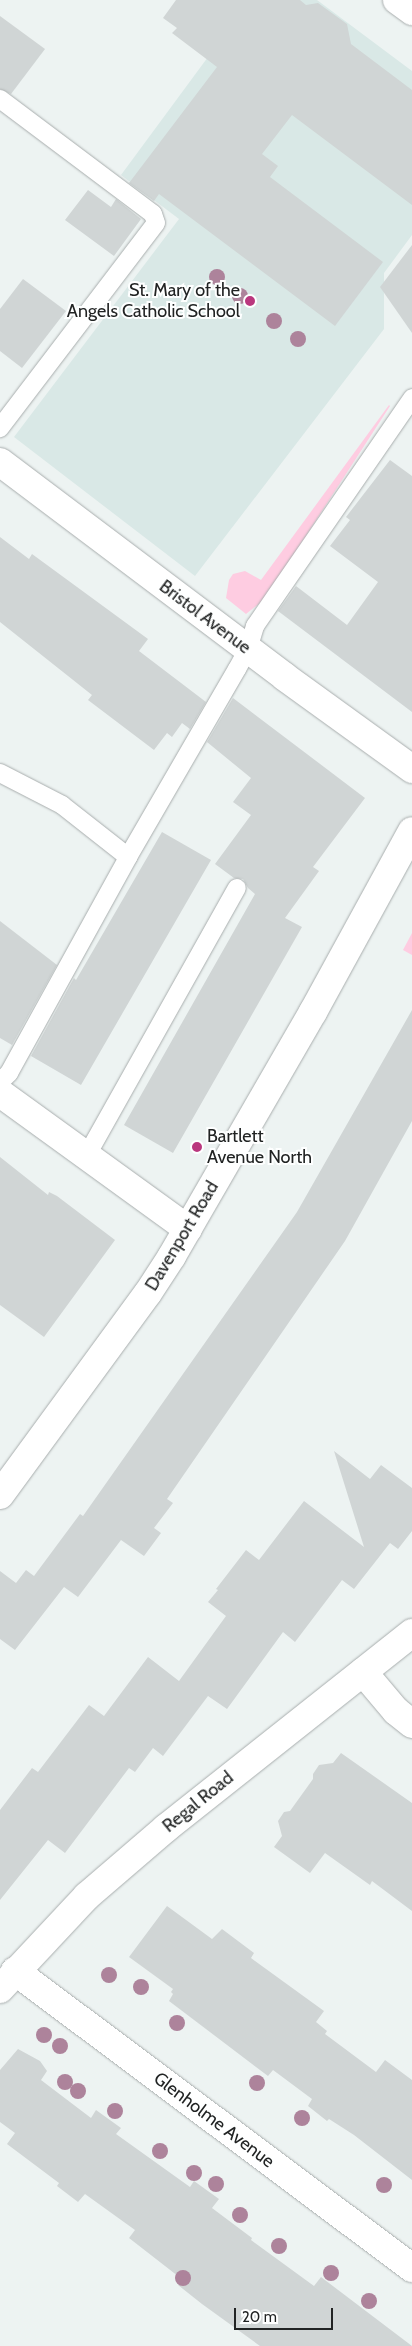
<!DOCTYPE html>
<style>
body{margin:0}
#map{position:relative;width:412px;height:2346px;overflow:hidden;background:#edf3f2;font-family:Cabin,sans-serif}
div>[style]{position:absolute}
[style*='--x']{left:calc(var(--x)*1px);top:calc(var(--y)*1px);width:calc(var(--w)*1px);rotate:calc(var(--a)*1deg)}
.built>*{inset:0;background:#d9e8e6}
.green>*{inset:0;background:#fecce1}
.building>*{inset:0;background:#d0d5d5}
.roads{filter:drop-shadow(0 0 1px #a8adad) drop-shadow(0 0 1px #a8adad)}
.lane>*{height:18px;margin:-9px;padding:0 9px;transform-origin:9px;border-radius:9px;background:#fff}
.street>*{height:28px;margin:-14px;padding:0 14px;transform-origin:14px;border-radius:14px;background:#fff}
.secondary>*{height:28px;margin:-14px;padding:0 14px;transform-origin:14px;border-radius:14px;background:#fff}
.trees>*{width:16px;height:16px;margin:-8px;border-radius:50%;background:#ad839b}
.dots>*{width:14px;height:14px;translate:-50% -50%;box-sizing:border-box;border:2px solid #feffff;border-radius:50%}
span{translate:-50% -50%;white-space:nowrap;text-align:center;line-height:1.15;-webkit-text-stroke:4px #feffff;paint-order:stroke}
.poi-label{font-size:18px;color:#212323}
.right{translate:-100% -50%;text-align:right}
.left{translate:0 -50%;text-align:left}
.street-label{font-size:18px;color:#212323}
.scale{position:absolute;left:234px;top:2308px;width:99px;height:22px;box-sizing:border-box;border:2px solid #212323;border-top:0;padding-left:6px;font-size:15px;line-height:18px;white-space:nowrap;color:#212323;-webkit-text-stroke:4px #feffff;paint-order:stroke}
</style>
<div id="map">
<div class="built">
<div style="clip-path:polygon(250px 0,317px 0,412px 71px,412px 235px,384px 273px,384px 329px,195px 576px,14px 437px,179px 219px,121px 175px)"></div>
</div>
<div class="green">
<div style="clip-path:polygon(389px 405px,390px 406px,265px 599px,246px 614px,226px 598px,229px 580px,233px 574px,245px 571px,261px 580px)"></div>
<div style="clip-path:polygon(412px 933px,412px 955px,403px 950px)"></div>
</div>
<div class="building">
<div style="clip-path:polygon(176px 0,300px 0,306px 5px,318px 3px,347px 24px,351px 44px,412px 90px,412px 205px,292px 115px,262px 154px,278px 166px,270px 177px,383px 262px,335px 326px,159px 194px,154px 201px,129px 183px,217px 67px,172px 33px,177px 28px,163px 18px)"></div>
<div style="clip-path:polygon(0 16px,45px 49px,11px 94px,0 89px)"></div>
<div style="clip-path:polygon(88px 190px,111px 207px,116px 199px,141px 219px,114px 256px,65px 220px)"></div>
<div style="clip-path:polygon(412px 245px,412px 333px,380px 287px)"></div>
<div style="clip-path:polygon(23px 279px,66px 311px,22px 368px,0 351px,0 309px)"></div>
<div style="clip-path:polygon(390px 460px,412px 476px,412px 712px,278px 611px,296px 586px,347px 625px,378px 582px,330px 546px,350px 520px,346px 517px)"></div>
<div style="clip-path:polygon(0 537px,29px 559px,32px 554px,148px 639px,139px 651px,206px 702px,190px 729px,182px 723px,172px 737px,167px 733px,154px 750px,88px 700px,92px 695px,0 622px)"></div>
<div style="clip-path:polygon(233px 698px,365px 798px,313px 867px,319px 871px,285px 918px,302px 927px,173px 1153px,124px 1125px,255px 894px,248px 888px,243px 879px,234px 878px,215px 864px,251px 815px,233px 802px,251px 778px,207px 742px)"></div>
<div style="clip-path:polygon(162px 832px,211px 860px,81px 1085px,31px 1056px,74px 978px,76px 980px)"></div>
<div style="clip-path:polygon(0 921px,57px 965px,12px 1045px,0 1038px)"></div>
<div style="clip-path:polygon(412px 1010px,412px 1121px,345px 1241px,167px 1499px,173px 1503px,154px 1528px,161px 1533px,144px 1556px,121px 1540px,78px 1597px,64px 1587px,15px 1650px,0 1639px,0 1571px,16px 1583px,26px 1570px,34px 1576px,80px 1514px,83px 1516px,297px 1212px)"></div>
<div style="clip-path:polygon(0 1157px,48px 1195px,49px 1192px,57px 1196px,115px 1240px,44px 1337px,0 1305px)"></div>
<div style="clip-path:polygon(334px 1451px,370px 1479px,381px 1465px,412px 1488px,412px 1531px,398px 1549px,390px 1543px,354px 1589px,342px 1580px,295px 1642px,283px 1632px,227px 1709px,208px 1696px,163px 1756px,153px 1748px,135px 1772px,129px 1768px,65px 1853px,48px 1840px,0 1900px,0 1810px,32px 1768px,38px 1772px,89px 1705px,104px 1716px,148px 1657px,179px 1681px,226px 1616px,208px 1602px,218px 1590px,216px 1589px,246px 1550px,259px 1560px,304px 1501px,364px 1547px)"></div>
<div style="clip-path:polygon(341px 1753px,412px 1803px,412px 1911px,372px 1881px,370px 1885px,325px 1853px,310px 1873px,274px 1847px,282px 1836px,278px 1821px,284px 1812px,290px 1811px,313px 1779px,313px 1774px,319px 1765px,333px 1763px)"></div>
<div style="clip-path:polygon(167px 1906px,212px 1939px,222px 1929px,254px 1953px,251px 1958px,324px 2011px,316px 2022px,327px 2031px,325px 2034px,376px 2072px,385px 2060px,412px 2080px,412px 2180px,354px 2135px,329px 2119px,327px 2121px,308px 2106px,312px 2099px,273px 2070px,268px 2076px,169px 2001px,173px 1994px,171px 1992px,173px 1989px,129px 1957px)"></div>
<div style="clip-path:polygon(18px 2049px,40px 2061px,47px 2071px,41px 2080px,91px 2118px,96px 2110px,121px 2128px,116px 2134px,190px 2187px,194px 2181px,219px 2199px,212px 2208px,252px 2238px,251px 2240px,314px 2286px,321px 2277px,412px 2346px,260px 2346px,202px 2304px,178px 2285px,183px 2280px,129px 2238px,135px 2230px,85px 2194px,78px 2202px,57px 2186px,59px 2183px,7px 2144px,15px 2133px,0 2122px,0 2070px)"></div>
</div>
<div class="roads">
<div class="lane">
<div style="--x:0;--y:99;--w:191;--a:36.9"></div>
<div style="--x:153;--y:214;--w:9;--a:72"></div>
<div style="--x:156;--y:223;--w:258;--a:127.3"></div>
<div style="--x:0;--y:773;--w:70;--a:27.3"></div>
<div style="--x:62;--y:805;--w:84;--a:38.2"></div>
<div style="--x:0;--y:1082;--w:13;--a:-45"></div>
<div style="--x:9;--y:1073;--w:247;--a:-61.1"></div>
<div style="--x:128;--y:857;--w:217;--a:-59.9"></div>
<div style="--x:237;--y:669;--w:23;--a:-61"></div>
<div style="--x:248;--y:649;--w:24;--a:-73"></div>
<div style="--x:255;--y:626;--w:277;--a:-55.4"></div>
<div style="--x:87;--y:1155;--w:306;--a:-60.7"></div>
</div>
<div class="street">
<div style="--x:0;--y:462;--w:357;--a:37"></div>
<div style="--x:285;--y:677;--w:157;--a:35.9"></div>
<div style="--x:0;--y:1093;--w:232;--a:35.9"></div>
<div style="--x:363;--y:1672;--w:51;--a:49.8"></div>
<div style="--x:396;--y:1711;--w:21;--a:39"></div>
<div style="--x:15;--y:1971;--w:496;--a:36.8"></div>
<div style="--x:0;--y:1989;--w:127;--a:-46.9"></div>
<div style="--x:87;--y:1896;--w:104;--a:-40.7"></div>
<div style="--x:166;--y:1828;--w:314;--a:-38.4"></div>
</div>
<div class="secondary">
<div style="--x:397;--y:0;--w:19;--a:36"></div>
<div style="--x:0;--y:1495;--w:250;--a:-53.8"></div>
<div style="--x:148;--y:1293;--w:44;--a:-57"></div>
<div style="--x:172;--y:1256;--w:282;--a:-60"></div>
<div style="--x:313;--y:1012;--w:206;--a:-61.3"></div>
</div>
</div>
<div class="trees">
<div style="left:217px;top:277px"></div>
<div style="left:240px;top:296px"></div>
<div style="left:274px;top:321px"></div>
<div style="left:298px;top:339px"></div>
<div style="left:109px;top:1975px"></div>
<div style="left:141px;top:1987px"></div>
<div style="left:177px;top:2023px"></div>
<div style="left:44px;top:2035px"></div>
<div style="left:60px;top:2046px"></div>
<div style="left:65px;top:2082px"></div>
<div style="left:257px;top:2083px"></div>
<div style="left:78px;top:2091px"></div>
<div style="left:115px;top:2111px"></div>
<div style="left:302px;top:2118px"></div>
<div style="left:160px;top:2151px"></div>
<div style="left:194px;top:2173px"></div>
<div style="left:216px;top:2184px"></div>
<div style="left:384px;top:2185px"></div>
<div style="left:240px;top:2215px"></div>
<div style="left:279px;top:2246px"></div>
<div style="left:331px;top:2273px"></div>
<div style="left:183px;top:2278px"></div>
<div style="left:369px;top:2301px"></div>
</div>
<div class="dots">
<div style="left:250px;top:301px;background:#ba377e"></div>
<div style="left:197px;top:1147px;background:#ba377e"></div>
</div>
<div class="poi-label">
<span class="right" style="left:240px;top:301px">St. Mary of the<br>Angels Catholic School</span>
<span class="left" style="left:207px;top:1147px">Bartlett<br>Avenue North</span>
</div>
<div class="street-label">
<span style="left:205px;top:617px;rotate:37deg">Bristol Avenue</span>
<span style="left:182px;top:1236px;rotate:-59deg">Davenport Road</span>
<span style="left:198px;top:1802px;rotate:-39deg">Regal Road</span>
<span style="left:214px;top:2120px;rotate:37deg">Glenholme Avenue</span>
</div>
<div class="scale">20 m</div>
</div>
